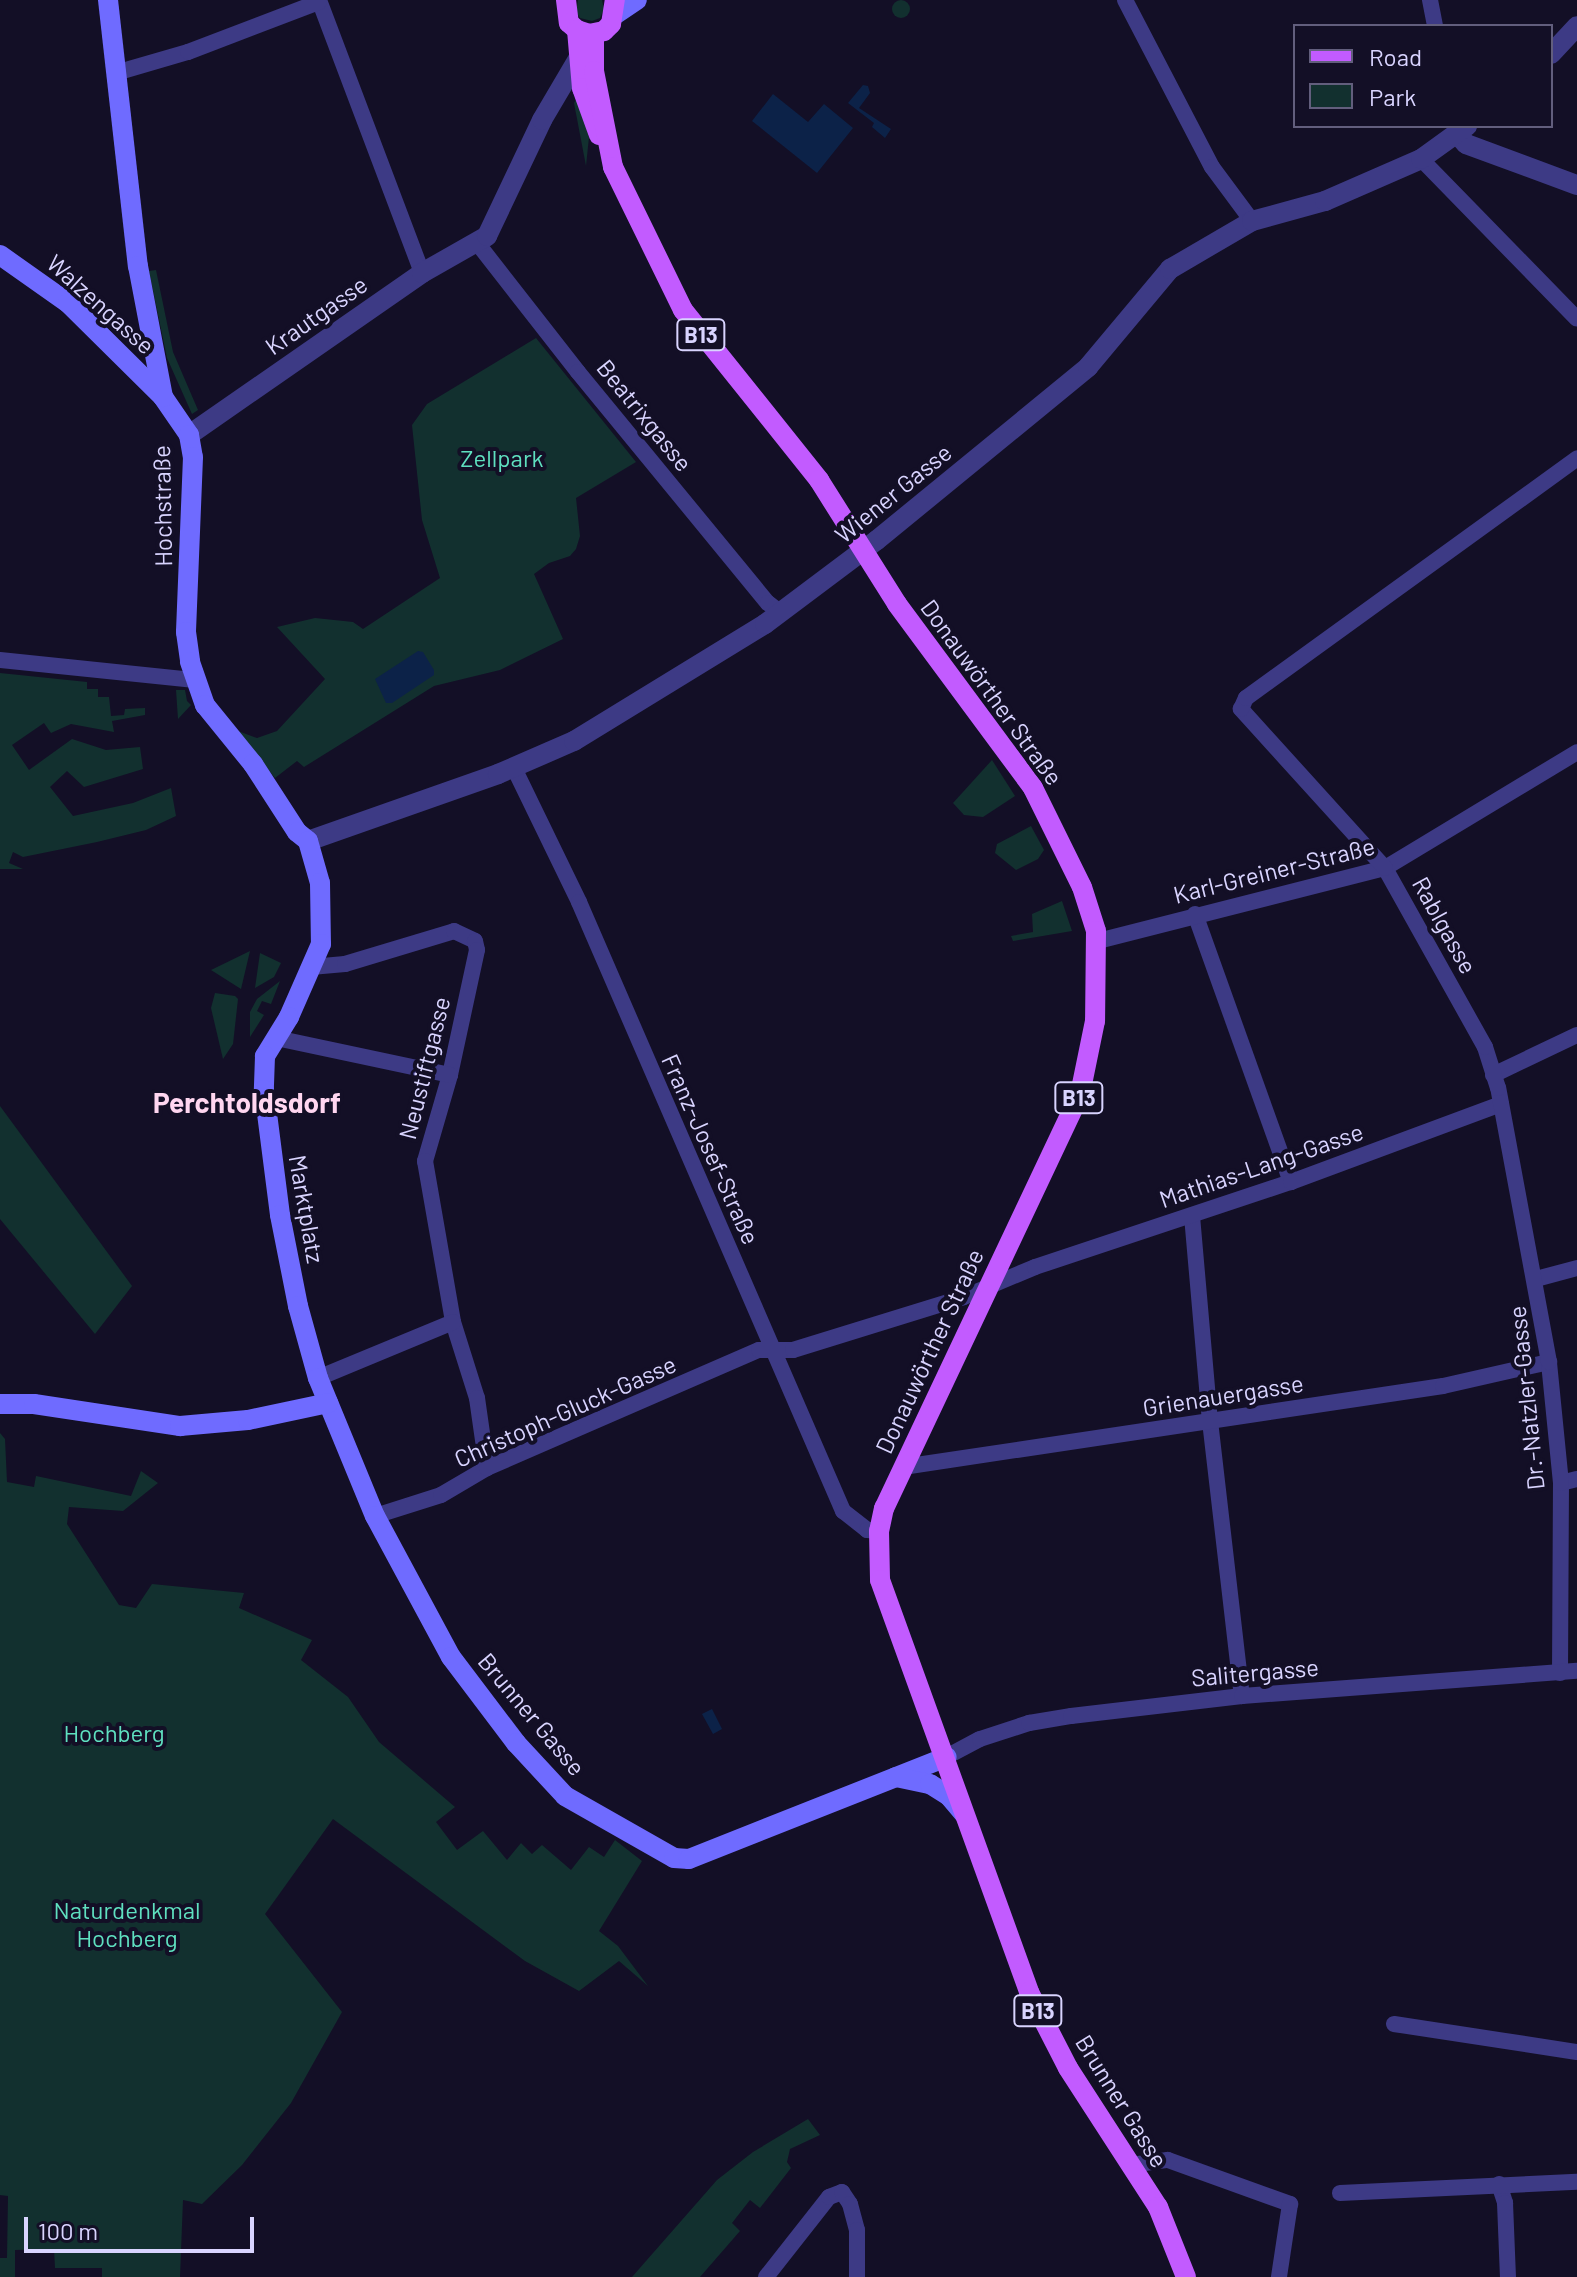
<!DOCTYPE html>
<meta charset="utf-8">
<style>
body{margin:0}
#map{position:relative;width:1577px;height:2277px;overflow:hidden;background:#130f26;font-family:Barlow,sans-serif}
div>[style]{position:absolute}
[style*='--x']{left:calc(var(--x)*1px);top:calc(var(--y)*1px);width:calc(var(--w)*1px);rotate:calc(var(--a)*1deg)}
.green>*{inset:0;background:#12302f}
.round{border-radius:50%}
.water>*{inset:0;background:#0c2248}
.minor>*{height:16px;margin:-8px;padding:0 8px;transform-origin:8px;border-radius:8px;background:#3d3a85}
.tertiary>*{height:20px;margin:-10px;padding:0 10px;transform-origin:10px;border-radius:10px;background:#3d3a85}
.secondary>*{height:20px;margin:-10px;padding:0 10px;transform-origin:10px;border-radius:10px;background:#6f6bff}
.primary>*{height:20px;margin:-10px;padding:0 10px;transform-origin:10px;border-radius:10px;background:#c25bff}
span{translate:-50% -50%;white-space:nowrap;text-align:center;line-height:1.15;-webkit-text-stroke:8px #130f26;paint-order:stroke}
.shield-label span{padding:2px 6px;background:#130f26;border:2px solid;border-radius:6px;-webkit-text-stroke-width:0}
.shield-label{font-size:22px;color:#d9d4ff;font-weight:700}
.street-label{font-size:24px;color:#d9d4ff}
.park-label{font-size:24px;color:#5fe0c0}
.quarter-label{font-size:28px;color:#ffd6f0;font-weight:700}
.legend{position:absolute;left:1293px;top:24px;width:260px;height:104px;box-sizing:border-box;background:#130f26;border:2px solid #625e7d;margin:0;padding:10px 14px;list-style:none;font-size:24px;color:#d9d4ff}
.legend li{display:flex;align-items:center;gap:16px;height:40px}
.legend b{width:40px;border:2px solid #625e7d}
.scale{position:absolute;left:24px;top:2217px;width:230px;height:36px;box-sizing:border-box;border:4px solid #d9d4ff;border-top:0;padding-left:10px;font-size:24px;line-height:28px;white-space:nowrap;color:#d9d4ff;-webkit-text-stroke:6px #130f26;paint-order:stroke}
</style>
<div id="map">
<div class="green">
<div style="clip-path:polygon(578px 0,602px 0,604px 9px,600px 18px,592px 21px,580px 18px,576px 12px)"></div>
<div class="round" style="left:892px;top:0;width:18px;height:18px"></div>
<div style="clip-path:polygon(578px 96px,589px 137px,586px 166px,574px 103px)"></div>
<div style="clip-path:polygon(156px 270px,173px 352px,198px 410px,192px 414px,167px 358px,149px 271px)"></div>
<div style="clip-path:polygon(536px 338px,636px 462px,576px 498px,580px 536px,576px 549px,570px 556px,549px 563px,534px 574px,563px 639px,500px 670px,434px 686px,304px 767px,297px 761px,275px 778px,238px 731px,257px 738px,277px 731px,325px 679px,277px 627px,315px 618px,353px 622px,363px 629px,440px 578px,422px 520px,412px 425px,427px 404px)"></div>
<div style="clip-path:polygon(0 673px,87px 682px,87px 689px,98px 689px,98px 697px,109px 697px,111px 716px,124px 715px,125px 709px,145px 708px,145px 715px,112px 721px,114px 732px,71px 724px,51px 733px,44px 723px,12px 745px,29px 770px,72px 739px,106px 750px,140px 747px,143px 769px,84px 787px,67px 771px,50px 787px,73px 816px,133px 803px,171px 788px,176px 816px,146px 830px,97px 842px,23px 857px,13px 852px,9px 863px,23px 869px,0 869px)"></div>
<div style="clip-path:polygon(176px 690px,185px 690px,187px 701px,191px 705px,178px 719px)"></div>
<div style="clip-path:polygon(992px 760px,1015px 796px,983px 817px,964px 815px,953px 803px)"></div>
<div style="clip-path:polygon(1031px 826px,1044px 850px,1038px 859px,1016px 870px,995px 853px,997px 844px)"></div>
<div style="clip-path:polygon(1062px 901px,1072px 931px,1013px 941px,1011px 936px,1033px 932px,1032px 914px)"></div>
<div style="clip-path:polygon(250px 951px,241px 989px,211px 970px)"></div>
<div style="clip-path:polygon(260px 953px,281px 963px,274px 977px,255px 988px)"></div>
<div style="clip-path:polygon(280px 981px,271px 1004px,262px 1001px,257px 1011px,264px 1015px,250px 1037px,250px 1012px,257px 999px)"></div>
<div style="clip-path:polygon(215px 993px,235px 996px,238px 999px,233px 1044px,223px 1059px,211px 1008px)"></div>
<div style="clip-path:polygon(0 1106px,132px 1286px,95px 1334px,0 1219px)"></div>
<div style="clip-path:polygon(0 1433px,5px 1439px,7px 1482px,34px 1487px,36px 1476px,131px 1496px,141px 1471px,158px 1483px,123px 1511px,69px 1507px,67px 1524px,119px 1605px,136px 1608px,152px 1584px,244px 1593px,239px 1608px,312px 1640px,301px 1660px,348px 1697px,379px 1742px,455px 1807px,436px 1822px,457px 1850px,483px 1831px,507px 1860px,521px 1843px,532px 1854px,542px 1845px,571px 1870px,589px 1847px,604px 1857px,615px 1840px,642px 1861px,599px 1931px,618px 1946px,648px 1986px,619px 1961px,579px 1991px,525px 1961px,333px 1819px,265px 1914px,342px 2012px,291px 2103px,242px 2165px,202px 2204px,183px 2200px,180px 2277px,102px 2277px,102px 2268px,55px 2268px,54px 2249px,15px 2250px,15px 2277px,0 2277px,0 2258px,7px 2258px,8px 2196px,0 2195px)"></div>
<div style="clip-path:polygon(808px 2119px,820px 2135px,790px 2149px,787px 2162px,791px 2168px,760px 2208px,750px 2200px,732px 2223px,740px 2231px,700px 2277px,632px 2277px,717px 2180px,753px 2152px)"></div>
</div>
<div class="water">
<div style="clip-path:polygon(863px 85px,868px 86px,870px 93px,859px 108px,891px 129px,885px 138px,872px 127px,874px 123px,848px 103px)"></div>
<div style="clip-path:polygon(773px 94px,808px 122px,824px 104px,853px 128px,817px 173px,752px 121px)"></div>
<div style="clip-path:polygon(418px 651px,423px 652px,434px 670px,434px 675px,392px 703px,386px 703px,375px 679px)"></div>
<div style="clip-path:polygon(712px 1709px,722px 1729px,713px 1734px,702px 1714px)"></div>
</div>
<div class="minor">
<div style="--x:319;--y:0;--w:292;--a:69.3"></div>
<div style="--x:1125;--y:0;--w:188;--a:62.5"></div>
<div style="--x:1212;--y:167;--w:67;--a:53.5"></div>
<div style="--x:1430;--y:0;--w:26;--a:79"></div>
<div style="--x:119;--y:72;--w:72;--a:-16.2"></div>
<div style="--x:188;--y:52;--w:140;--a:-20.9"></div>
<div style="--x:1421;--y:159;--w:223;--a:45.7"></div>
<div style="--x:478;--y:244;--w:162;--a:52"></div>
<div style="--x:578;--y:372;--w:299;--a:50.6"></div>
<div style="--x:768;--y:603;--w:15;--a:37"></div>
<div style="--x:0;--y:660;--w:196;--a:5.9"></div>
<div style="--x:514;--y:768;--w:149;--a:64.1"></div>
<div style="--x:579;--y:902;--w:664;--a:66.56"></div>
<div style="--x:843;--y:1511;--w:31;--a:38"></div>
<div style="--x:867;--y:1530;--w:12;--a:5"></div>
<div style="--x:1195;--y:914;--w:285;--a:70.3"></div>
<div style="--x:1098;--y:941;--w:296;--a:-14.3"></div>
<div style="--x:1385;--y:868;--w:224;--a:-31.1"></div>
<div style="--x:311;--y:967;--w:34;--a:-5"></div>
<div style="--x:345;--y:964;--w:114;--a:-16.8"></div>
<div style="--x:454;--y:931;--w:23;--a:25"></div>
<div style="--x:475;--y:941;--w:9;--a:77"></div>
<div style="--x:477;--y:950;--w:128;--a:102.2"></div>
<div style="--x:450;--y:1075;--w:90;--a:106.2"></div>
<div style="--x:425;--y:1161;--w:163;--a:80.1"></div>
<div style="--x:453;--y:1322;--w:80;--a:72.5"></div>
<div style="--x:477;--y:1398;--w:71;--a:81.9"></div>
<div style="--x:276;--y:1038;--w:178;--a:12"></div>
<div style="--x:1493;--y:1075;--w:93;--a:-25.5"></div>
<div style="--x:1192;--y:1216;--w:206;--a:85"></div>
<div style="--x:1210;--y:1421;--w:277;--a:83.4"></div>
<div style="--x:1536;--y:1279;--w:42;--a:-15"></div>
<div style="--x:318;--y:1378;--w:146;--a:-22.5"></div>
<div style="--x:903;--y:1467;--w:546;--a:-8.53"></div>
<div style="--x:1443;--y:1386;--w:109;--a:-12.8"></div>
<div style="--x:1561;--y:1483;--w:16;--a:-14"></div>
<div style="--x:375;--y:1516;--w:69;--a:-17.7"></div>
<div style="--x:441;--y:1495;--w:53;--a:-30.4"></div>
<div style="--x:487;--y:1468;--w:296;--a:-23.5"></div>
<div style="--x:759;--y:1350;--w:34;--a:0"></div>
<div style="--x:793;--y:1350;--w:179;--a:-17.2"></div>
<div style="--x:964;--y:1297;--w:77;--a:-22.9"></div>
<div style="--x:1035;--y:1267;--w:270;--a:-18.4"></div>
<div style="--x:1291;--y:1182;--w:224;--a:-20.4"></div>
<div style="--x:1560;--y:1673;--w:190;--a:-89.7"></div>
<div style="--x:1561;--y:1483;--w:122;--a:-95.7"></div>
<div style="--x:1549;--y:1362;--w:279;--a:-100.5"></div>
<div style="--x:1498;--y:1088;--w:43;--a:-107.6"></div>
<div style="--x:1485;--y:1047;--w:205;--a:-119.2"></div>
<div style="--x:1385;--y:868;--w:215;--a:-132.2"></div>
<div style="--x:1241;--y:709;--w:12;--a:-66"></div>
<div style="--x:1246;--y:698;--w:409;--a:-35.9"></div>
<div style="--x:946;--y:1757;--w:38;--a:-28"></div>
<div style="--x:980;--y:1739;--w:52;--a:-18.1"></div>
<div style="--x:1029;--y:1723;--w:43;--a:-9.5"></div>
<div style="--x:1071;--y:1716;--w:172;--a:-6.7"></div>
<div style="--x:1242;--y:1696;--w:336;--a:-4.3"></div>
<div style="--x:1394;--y:2024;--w:185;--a:8.7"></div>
<div style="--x:1131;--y:2165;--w:37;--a:-8"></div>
<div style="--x:1168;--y:2160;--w:130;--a:19.8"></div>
<div style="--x:1290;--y:2204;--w:74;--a:98.6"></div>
<div style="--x:1499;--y:2184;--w:20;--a:72"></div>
<div style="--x:1505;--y:2203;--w:74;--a:87.7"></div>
<div style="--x:1340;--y:2193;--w:237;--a:-2.7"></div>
<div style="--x:766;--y:2277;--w:102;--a:-51.8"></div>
<div style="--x:829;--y:2197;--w:14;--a:-21"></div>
<div style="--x:842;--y:2192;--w:14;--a:56"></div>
<div style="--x:850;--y:2204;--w:27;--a:75"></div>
<div style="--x:857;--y:2230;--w:47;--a:90"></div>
</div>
<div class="tertiary">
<div style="--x:1551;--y:54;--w:38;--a:-47"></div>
<div style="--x:1457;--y:134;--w:13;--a:48"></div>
<div style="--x:1466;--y:144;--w:118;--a:20.3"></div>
<div style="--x:189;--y:435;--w:284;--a:-34.8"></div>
<div style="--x:422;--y:273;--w:75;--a:-29.6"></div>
<div style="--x:487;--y:236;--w:128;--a:-64.6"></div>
<div style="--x:542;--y:120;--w:71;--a:-59.5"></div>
<div style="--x:308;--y:841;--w:201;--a:-19.4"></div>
<div style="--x:498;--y:774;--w:83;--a:-23.5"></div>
<div style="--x:574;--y:741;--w:224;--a:-31.5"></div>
<div style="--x:765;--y:624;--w:140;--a:-36.9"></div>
<div style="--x:877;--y:540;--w:273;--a:-39.3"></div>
<div style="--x:1088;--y:367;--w:128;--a:-50.1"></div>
<div style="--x:1170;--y:269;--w:95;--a:-30.3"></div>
<div style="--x:1252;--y:221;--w:76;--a:-15.3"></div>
<div style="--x:1325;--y:201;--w:105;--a:-23.6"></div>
<div style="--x:1421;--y:159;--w:57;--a:-35.7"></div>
</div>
<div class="secondary">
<div style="--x:108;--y:0;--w:268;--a:83.6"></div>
<div style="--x:138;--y:266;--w:133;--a:79.2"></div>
<div style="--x:163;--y:397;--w:46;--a:55.6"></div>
<div style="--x:189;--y:435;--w:22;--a:80"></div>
<div style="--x:193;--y:457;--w:175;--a:92.3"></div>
<div style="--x:186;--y:632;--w:30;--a:82"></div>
<div style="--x:190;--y:662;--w:46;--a:70.8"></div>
<div style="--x:205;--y:705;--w:76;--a:50.9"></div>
<div style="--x:253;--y:764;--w:81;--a:57.1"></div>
<div style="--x:297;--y:832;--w:14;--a:39"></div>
<div style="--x:308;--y:841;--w:44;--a:74.1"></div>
<div style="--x:320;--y:883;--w:61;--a:89.1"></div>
<div style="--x:321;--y:944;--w:80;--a:113.7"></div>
<div style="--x:289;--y:1017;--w:46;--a:121.6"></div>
<div style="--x:265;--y:1056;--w:34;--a:92"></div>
<div style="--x:264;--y:1090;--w:126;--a:82.7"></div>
<div style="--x:280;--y:1215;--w:93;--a:78.8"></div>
<div style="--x:298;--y:1306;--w:75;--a:74.5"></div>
<div style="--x:318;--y:1378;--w:149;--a:67.6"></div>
<div style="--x:375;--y:1516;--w:160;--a:61.7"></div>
<div style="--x:451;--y:1657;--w:108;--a:52.9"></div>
<div style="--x:516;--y:1743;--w:72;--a:47.2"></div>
<div style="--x:565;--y:1796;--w:125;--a:29.6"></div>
<div style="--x:674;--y:1858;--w:15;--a:4"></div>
<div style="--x:689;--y:1859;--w:277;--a:-21.6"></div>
<div style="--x:616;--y:14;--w:25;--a:-34"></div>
<div style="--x:0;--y:255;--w:83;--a:35.2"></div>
<div style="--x:68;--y:303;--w:134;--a:44.7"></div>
<div style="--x:0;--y:1404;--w:34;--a:0"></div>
<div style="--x:34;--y:1404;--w:148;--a:8.6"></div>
<div style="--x:180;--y:1426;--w:68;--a:-5"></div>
<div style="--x:248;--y:1420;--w:82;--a:-12"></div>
<div style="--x:896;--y:1777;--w:35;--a:12"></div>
<div style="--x:930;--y:1784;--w:22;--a:32"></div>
<div style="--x:949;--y:1796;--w:23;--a:50"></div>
</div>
<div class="primary">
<div style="--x:566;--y:0;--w:23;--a:83"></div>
<div style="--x:569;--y:23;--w:11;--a:41"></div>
<div style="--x:577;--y:30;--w:13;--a:18"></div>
<div style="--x:589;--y:34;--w:15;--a:-11"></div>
<div style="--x:604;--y:31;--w:10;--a:-45"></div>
<div style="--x:611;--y:24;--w:24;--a:-81"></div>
<div style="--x:577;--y:30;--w:58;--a:85.1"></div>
<div style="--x:582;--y:88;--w:50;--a:70.1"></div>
<div style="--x:594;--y:34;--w:37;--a:90"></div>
<div style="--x:594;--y:71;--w:98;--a:78.8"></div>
<div style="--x:613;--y:167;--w:159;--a:63.9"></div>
<div style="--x:683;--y:310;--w:218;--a:51.3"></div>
<div style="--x:819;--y:480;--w:146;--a:57.8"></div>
<div style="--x:897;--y:604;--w:229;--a:53.5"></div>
<div style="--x:1033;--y:788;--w:110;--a:63.7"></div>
<div style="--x:1082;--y:887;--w:46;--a:72.3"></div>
<div style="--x:1096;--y:931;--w:90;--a:90.6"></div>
<div style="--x:1095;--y:1021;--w:75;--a:101.6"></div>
<div style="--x:1080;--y:1094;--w:458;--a:115.3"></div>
<div style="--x:884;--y:1508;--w:24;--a:102"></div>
<div style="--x:879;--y:1531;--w:49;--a:88.8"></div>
<div style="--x:880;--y:1580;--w:438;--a:70.1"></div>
<div style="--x:1029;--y:1992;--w:85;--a:62.8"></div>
<div style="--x:1068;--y:2068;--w:166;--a:57.1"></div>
<div style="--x:1158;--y:2207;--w:75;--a:68.2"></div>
</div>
<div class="shield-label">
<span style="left:701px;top:335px">B13</span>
<span style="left:1079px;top:1098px">B13</span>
<span style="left:1038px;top:2011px">B13</span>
</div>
<div class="street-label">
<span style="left:101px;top:304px;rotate:42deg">Walzengasse</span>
<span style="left:316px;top:315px;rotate:-35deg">Krautgasse</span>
<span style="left:645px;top:415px;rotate:51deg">Beatrixgasse</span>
<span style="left:893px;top:493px;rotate:-39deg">Wiener Gasse</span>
<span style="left:162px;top:506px;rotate:-91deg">Hochstraße</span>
<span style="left:992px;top:692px;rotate:54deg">Donauwörther Straße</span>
<span style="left:1274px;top:870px;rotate:-14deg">Karl-Greiner-Straße</span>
<span style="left:1445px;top:925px;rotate:61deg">Rablgasse</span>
<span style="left:424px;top:1068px;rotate:-76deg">Neustiftgasse</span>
<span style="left:711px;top:1149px;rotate:66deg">Franz-Josef-Straße</span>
<span style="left:1261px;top:1165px;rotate:-19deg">Mathias-Lang-Gasse</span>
<span style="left:307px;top:1209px;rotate:80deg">Marktplatz</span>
<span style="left:929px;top:1351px;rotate:-65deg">Donauwörther Straße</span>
<span style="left:1223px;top:1395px;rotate:-9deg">Grienauergasse</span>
<span style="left:1526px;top:1398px;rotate:-96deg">Dr.-Natzler-Gasse</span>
<span style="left:565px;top:1411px;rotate:-24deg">Christoph-Gluck-Gasse</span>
<span style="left:1255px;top:1672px;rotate:-5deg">Salitergasse</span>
<span style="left:532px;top:1714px;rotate:50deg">Brunner Gasse</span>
<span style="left:1122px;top:2101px;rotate:58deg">Brunner Gasse</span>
</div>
<div class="park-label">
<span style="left:502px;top:458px">Zellpark</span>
<span style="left:114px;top:1733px">Hochberg</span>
<span style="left:127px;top:1924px">Naturdenkmal<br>Hochberg</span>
</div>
<div class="quarter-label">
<span style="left:247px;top:1102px">Perchtoldsdorf</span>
</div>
<ul class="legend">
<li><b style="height:10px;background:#c25bff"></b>Road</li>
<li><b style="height:22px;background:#12302f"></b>Park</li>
</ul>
<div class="scale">100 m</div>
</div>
